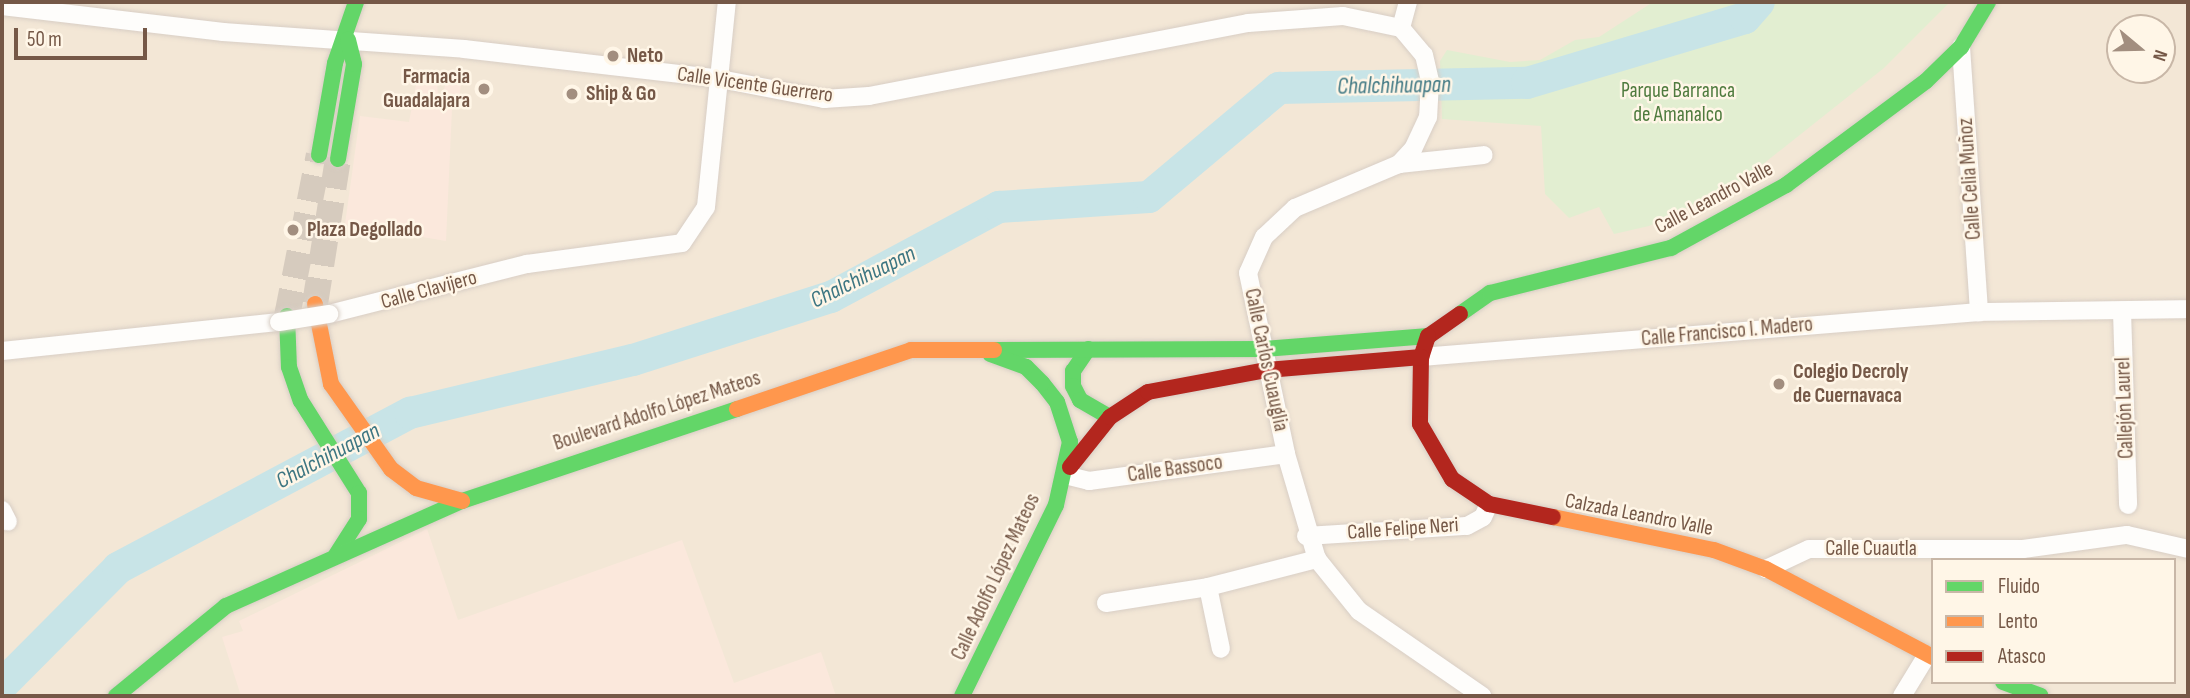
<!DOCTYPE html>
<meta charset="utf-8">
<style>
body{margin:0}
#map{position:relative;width:2190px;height:698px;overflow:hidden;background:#f7f1e6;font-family:"Sofia Sans Condensed",sans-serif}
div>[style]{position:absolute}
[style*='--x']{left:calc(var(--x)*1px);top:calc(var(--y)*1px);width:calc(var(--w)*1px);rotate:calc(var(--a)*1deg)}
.residential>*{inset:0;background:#f3e7d6}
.commercial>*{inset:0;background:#fbe8dc}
.green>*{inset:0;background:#e2eed1}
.river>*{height:32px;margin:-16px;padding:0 16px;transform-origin:16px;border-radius:16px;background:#c8e4e7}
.secondary-tunnel>*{height:26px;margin-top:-13px;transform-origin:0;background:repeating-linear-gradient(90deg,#d6cbbe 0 26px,transparent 0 39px)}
.roads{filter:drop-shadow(0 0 2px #d8cec5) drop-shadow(0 0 2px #d8cec5)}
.street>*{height:18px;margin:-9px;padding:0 9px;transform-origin:9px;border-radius:9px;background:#fefdfb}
.fast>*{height:16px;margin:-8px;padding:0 8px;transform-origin:8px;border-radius:8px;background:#63d668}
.slow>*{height:16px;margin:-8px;padding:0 8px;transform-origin:8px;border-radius:8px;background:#ff974d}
.jam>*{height:16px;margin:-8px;padding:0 8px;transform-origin:8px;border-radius:8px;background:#b3261e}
.bridges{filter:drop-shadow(0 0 2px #d8cec5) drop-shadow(0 0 2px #d8cec5)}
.street-bridge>*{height:18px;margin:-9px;padding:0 9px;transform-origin:9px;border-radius:9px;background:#fefdfb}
.dots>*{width:19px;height:19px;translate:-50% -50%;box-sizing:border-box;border:4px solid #fff6e7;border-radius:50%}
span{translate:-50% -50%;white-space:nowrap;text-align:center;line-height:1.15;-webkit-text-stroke:5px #fff6e7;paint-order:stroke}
.poi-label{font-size:21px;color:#755847;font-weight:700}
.left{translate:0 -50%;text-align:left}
.right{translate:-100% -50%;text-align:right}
.street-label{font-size:21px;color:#755847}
.park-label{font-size:21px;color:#4f7b3e}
.water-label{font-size:23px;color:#3d7682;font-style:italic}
.frame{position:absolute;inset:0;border:4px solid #755847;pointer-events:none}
.legend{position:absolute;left:1931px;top:558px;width:245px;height:126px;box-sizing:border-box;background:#fff6e7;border:2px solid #c8b7a7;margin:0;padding:9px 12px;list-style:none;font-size:21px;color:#755847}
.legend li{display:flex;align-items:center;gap:14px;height:35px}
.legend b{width:35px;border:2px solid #c8b7a7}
.north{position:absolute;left:2106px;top:14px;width:70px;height:70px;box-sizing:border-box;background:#fff6e7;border:2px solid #c8b7a7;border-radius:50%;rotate:109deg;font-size:19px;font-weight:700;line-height:28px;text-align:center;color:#755847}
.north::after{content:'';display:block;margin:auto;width:24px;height:32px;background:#a28e7f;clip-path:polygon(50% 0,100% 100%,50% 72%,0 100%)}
.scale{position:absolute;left:14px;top:28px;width:133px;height:32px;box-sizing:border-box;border:4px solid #755847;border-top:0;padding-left:9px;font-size:21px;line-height:24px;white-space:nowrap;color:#755847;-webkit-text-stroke:5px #fff6e7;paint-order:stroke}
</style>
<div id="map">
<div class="residential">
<div style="clip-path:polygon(evenodd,2px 2px,2188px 2px,2188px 696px,2px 696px,2px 2px,2120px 28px,2162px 28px,2162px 70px,2120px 70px,2120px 28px,2px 2px,1933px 560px,2174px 560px,2174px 682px,1933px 682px,1933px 560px)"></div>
</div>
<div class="commercial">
<div style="clip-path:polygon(418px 74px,437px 82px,439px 107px,448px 75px,461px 84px,458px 109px,452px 109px,446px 241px,345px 224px,360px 116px,409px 122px)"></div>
<div style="clip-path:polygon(427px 529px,458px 620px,682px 540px,734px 683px,821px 652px,836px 696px,241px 696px,222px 637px,243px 631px,239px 621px)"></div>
</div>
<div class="green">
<div style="clip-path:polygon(1653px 2px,1950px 2px,1884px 68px,1743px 180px,1649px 226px,1614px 234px,1599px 207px,1569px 218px,1545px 194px,1541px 126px,1442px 119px,1440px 61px,1447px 50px,1510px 62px,1540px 60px,1575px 40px,1599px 37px)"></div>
</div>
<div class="river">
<div style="--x:2;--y:685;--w:165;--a:-45.2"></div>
<div style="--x:118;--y:568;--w:331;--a:-28"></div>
<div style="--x:410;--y:413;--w:229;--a:-13.4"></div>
<div style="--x:633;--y:360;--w:208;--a:-17.7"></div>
<div style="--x:831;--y:297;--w:191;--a:-28.2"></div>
<div style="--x:999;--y:207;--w:150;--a:-3.8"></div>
<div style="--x:1149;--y:197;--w:170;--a:-40"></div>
<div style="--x:1279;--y:88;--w:248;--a:-1.2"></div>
<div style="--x:1527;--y:83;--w:227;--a:-16.6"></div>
<div style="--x:1745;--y:18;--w:21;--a:-49"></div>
</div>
<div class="secondary-tunnel">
<div style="--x:315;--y:304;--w:147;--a:-81"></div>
<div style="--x:287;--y:316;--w:164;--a:-78.8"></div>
</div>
<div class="roads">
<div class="street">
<div style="--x:2;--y:6;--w:223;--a:6.7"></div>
<div style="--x:223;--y:32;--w:242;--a:4"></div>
<div style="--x:464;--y:49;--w:253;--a:6.6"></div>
<div style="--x:715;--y:78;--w:111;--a:10.9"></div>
<div style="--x:824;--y:99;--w:45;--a:-3.8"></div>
<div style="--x:869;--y:96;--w:386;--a:-10.9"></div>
<div style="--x:1248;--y:23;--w:95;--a:-4.2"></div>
<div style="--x:1343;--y:16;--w:59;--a:11.7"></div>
<div style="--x:1401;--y:28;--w:35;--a:50"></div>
<div style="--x:1424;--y:55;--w:27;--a:77"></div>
<div style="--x:1430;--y:81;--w:36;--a:93"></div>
<div style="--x:1428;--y:117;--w:35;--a:115"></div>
<div style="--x:1413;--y:149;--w:21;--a:133"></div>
<div style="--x:1399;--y:164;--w:113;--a:157.1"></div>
<div style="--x:1295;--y:208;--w:42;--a:136.9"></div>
<div style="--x:1264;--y:237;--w:39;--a:114"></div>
<div style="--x:1248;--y:273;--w:185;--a:78.1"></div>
<div style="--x:1286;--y:454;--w:109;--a:73.6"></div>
<div style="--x:1317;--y:559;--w:67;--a:51.1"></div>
<div style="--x:1359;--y:611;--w:150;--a:34.6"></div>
<div style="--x:1401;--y:28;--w:27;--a:-75"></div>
<div style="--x:1961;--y:47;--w:266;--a:86.1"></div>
<div style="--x:1399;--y:164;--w:85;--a:-6"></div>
<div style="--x:2122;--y:311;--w:194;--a:88.2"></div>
<div style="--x:329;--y:314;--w:204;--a:-14.2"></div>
<div style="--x:527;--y:264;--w:156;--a:-7.7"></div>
<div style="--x:682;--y:243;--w:43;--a:-56.3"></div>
<div style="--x:706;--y:207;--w:206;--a:-84.2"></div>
<div style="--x:2;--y:351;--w:279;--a:-6"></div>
<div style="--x:1421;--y:357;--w:560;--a:-4.61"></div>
<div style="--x:1979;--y:312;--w:209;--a:-0.8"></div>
<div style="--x:1065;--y:475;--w:25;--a:14"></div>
<div style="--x:1089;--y:481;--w:199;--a:-7.8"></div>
<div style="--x:2;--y:510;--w:13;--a:63"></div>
<div style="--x:1306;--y:536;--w:161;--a:-3.6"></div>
<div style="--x:1467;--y:526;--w:18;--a:-29"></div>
<div style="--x:1483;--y:517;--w:14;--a:-65"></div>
<div style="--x:1766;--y:569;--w:47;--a:-24.9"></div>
<div style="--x:1809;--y:549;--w:214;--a:0"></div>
<div style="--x:2023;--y:549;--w:105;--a:-7.7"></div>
<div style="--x:2127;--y:535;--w:63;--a:12.9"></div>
<div style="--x:1208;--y:587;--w:63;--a:78.2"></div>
<div style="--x:1106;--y:603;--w:103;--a:-8.9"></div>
<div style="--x:1208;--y:587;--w:113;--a:-14.4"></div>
<div style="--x:1902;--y:696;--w:48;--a:-58.6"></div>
</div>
<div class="fast">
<div style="--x:319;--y:155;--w:93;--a:-80.1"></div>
<div style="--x:335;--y:63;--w:65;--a:-71"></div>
<div style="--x:338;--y:159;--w:96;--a:-80.4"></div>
<div style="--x:354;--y:64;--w:25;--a:-104"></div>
<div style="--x:1460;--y:314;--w:37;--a:-35"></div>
<div style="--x:1490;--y:293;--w:187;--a:-14"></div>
<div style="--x:1671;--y:248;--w:131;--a:-28.7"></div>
<div style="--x:1786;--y:185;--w:174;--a:-36.6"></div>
<div style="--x:1926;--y:81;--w:49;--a:-44.2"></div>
<div style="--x:1961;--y:47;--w:52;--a:-59"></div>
<div style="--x:287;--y:316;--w:51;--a:87.8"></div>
<div style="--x:289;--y:367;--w:36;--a:71"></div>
<div style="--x:301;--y:401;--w:109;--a:57.8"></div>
<div style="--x:359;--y:493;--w:26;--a:90"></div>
<div style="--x:359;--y:519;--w:43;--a:122.6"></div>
<div style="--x:1088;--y:349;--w:27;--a:124"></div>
<div style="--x:1073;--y:371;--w:15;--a:90"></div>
<div style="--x:1073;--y:386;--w:16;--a:63"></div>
<div style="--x:1080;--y:400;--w:34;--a:30"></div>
<div style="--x:994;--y:350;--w:270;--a:-0.2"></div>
<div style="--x:1264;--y:349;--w:165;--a:-4.5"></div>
<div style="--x:2003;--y:682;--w:40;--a:20.2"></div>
<div style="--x:116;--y:696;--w:142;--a:-39.3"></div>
<div style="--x:226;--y:606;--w:258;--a:-24"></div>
<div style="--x:462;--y:501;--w:290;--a:-18.5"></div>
<div style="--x:962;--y:696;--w:213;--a:-63.8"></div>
<div style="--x:1056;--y:505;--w:65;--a:-77.5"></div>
<div style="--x:1070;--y:442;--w:42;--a:-108"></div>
<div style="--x:1057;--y:402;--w:24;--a:-128"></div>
<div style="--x:1042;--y:383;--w:23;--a:-135"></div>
<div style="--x:1026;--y:367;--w:38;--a:-160"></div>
</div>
<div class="slow">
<div style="--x:315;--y:304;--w:82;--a:78.7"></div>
<div style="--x:331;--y:384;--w:104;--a:54.8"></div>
<div style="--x:391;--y:469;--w:31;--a:37"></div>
<div style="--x:416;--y:488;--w:48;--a:15.8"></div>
<div style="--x:737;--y:409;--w:184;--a:-18.7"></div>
<div style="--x:911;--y:350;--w:83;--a:0"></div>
<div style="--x:1553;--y:517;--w:164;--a:11.6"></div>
<div style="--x:1714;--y:550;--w:55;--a:20.1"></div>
<div style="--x:1766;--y:569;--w:189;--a:27.8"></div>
</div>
<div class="jam">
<div style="--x:1460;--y:314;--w:39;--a:145"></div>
<div style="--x:1428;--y:336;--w:22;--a:108"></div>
<div style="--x:1421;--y:357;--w:67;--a:90.9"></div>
<div style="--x:1420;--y:424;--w:64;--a:59.8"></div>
<div style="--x:1452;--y:479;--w:45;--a:34"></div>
<div style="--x:1489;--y:504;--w:65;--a:11.5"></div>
<div style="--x:1070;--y:467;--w:64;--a:-51.3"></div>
<div style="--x:1110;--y:417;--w:45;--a:-33.3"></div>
<div style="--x:1148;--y:392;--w:121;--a:-10.5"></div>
<div style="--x:1267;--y:370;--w:155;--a:-4.8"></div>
</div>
</div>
<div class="bridges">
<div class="street-bridge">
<div style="--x:279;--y:322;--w:51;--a:-9.1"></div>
</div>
</div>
<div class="dots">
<div style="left:613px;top:56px;background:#a28e7f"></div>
<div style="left:484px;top:89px;background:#a28e7f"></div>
<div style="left:572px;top:94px;background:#a28e7f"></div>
<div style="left:293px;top:230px;background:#a28e7f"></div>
<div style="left:1779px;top:384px;background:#a28e7f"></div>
</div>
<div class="poi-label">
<span class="left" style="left:627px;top:56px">Neto</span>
<span class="right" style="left:470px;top:89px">Farmacia<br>Guadalajara</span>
<span class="left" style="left:586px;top:94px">Ship &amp; Go</span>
<span class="left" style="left:307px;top:230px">Plaza Degollado</span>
<span class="left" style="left:1793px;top:384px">Colegio Decroly<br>de Cuernavaca</span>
</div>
<div class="street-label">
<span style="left:755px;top:85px;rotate:8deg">Calle Vicente Guerrero</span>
<span style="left:1970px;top:179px;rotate:-94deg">Calle Celia Muñoz</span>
<span style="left:1714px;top:198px;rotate:-28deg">Calle Leandro Valle</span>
<span style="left:429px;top:290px;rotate:-15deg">Calle Clavijero</span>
<span style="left:1727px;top:332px;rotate:-5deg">Calle Francisco I. Madero</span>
<span style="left:1266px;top:360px;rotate:78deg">Calle Carlos Cuauglia</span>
<span style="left:2125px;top:408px;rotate:-92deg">Callejón Laurel</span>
<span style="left:657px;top:411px;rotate:-18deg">Boulevard Adolfo López Mateos</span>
<span style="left:1175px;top:469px;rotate:-8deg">Calle Bassoco</span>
<span style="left:1639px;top:515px;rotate:11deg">Calzada Leandro Valle</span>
<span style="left:1403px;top:529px;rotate:-4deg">Calle Felipe Neri</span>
<span style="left:1871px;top:549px">Calle Cuautla</span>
<span style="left:996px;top:577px;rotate:-65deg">Calle Adolfo López Mateos</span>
</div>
<div class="park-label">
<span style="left:1678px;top:103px">Parque Barranca<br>de Amanalco</span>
</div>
<div class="water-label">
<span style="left:1394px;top:86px;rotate:-1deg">Chalchihuapan</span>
<span style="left:863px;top:277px;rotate:-26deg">Chalchihuapan</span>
<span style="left:328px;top:456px;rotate:-28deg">Chalchihuapan</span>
</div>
<div class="frame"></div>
<ul class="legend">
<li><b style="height:9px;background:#63d668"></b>Fluido</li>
<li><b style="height:9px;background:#ff974d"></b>Lento</li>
<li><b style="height:9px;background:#b3261e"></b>Atasco</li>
</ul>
<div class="north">N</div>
<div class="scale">50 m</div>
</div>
